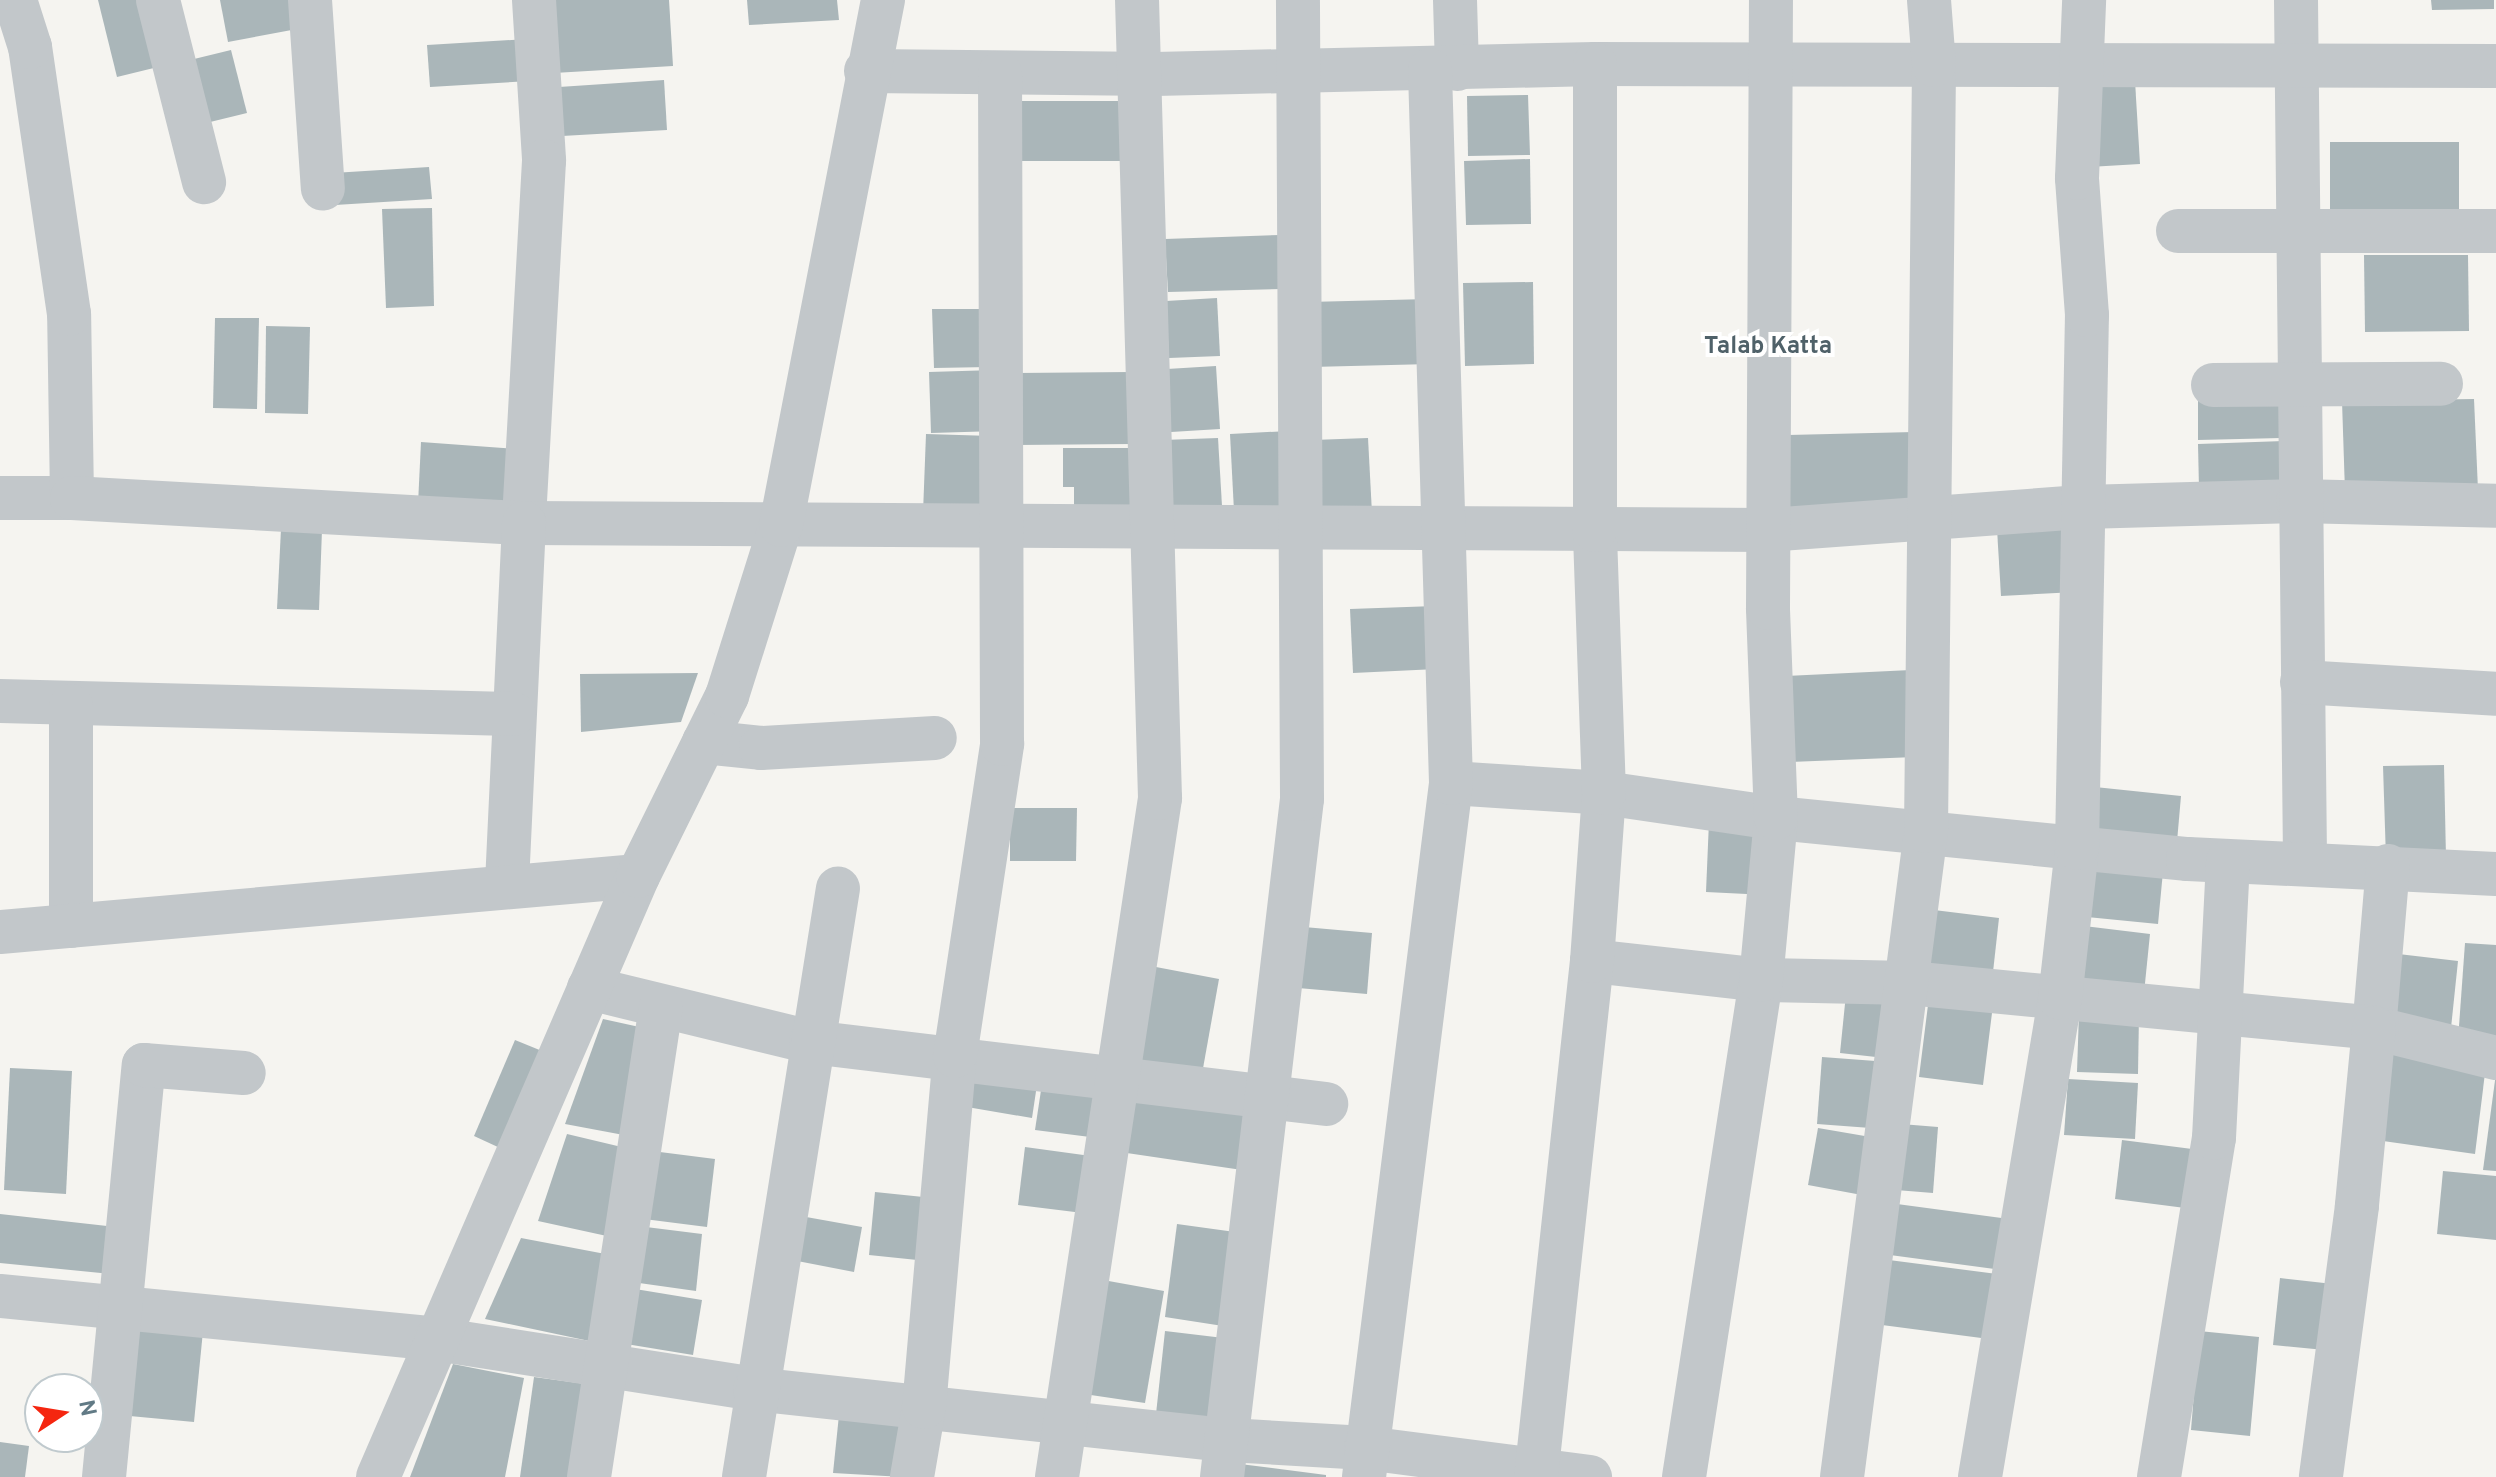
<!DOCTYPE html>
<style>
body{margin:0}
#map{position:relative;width:2496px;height:1477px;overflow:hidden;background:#f5f4f0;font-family:Overpass,sans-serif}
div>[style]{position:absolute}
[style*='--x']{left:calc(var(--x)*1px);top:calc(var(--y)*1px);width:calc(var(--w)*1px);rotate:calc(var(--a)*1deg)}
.building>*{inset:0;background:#aab6b9}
.minor>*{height:44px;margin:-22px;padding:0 22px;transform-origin:22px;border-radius:22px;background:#c2c7ca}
span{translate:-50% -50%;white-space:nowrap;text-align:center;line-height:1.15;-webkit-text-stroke:8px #fff;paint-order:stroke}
.neighbourhood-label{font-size:24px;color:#4f6169;font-weight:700}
.north{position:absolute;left:24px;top:1373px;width:80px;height:80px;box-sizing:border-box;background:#fff;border:2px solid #c0cace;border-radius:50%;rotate:78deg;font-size:22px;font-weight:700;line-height:32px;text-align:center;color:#617a85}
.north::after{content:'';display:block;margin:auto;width:28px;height:36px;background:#f52610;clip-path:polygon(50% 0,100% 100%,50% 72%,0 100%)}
</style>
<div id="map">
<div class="building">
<div style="clip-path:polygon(98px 0,151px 0,166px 65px,117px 77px)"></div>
<div style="clip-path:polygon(220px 0,291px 0,297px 29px,228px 42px)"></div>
<div style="clip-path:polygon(550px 0,669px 0,673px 66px,554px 73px)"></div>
<div style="clip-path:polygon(747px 0,837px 0,839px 20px,749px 25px)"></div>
<div style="clip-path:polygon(2431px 0,2494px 0,2494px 9px,2432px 10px)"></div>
<div style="clip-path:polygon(527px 39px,530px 81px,430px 87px,427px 45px)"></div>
<div style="clip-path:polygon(231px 50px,247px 113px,206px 123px,190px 60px)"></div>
<div style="clip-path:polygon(664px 80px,667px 130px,562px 136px,559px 87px)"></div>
<div style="clip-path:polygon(2135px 81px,2140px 164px,2089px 167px,2084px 84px)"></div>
<div style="clip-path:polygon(1528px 95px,1530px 155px,1468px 156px,1467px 96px)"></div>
<div style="clip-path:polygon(1014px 101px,1127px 101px,1127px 161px,1015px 161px)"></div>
<div style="clip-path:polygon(2330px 142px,2459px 142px,2459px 211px,2330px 210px)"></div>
<div style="clip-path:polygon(1530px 159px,1531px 224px,1466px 225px,1464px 161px)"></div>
<div style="clip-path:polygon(429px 167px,432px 199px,335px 205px,333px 173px)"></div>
<div style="clip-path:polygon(432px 208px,434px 306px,386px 308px,382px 209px)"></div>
<div style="clip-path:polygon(1280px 235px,1282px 289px,1168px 292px,1165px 239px)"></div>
<div style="clip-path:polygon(2364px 255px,2468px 255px,2469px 331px,2365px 332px)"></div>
<div style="clip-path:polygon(1533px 282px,1534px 364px,1465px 366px,1463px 283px)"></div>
<div style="clip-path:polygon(1217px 298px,1220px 356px,1169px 358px,1166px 301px)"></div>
<div style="clip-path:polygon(1429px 299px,1431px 364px,1311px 367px,1308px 302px)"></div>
<div style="clip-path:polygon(932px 309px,987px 309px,989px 367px,934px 368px)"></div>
<div style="clip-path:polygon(215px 318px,259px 318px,257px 409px,213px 408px)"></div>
<div style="clip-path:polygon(266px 326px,310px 327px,308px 414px,265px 413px)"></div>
<div style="clip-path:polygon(1216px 366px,1220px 429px,1171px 432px,1167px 369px)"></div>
<div style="clip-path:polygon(995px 370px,998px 431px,931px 433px,929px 372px)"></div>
<div style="clip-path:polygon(1131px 372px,1132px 444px,1015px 445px,1013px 373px)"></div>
<div style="clip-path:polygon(2280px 389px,2281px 438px,2198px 440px,2198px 390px)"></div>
<div style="clip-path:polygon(2474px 399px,2478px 490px,2345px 492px,2342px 401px)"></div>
<div style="clip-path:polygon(1289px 431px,1293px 509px,1234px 511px,1230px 434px)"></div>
<div style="clip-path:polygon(1914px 432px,1916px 508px,1789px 512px,1788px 435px)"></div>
<div style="clip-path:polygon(926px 434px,992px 436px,990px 515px,923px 513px)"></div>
<div style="clip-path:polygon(1218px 438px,1222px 506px,1166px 508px,1163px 440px)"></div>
<div style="clip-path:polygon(1368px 438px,1372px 513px,1317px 515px,1313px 440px)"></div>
<div style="clip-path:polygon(2284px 441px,2285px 486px,2199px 489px,2198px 444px)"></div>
<div style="clip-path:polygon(421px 442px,516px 449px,512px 510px,418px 504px)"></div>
<div style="clip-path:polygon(1063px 448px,1136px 448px,1136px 517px,1074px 517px,1074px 487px,1063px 487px)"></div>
<div style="clip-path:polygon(2072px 526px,2076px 592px,2001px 596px,1997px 529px)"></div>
<div style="clip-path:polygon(281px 529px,322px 530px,319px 610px,277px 609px)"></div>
<div style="clip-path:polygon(1435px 606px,1437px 669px,1353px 673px,1350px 609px)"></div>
<div style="clip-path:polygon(1911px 670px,1915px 757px,1790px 762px,1786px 676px)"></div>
<div style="clip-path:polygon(698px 673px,681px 722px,581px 732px,580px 674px)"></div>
<div style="clip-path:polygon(2444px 765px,2446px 858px,2386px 859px,2383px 766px)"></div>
<div style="clip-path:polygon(2095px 787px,2181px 796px,2176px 853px,2089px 845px)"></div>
<div style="clip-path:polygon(1010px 808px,1077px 808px,1076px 861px,1010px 861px)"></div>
<div style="clip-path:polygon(1709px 821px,1771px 825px,1767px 895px,1706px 892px)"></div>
<div style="clip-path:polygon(2093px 853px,2164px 861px,2158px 924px,2087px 917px)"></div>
<div style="clip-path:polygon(1934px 910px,1999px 918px,1992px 981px,1926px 973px)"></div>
<div style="clip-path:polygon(2084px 926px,2150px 934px,2144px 993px,2078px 985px)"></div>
<div style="clip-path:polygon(1304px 927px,1372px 933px,1367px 994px,1298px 988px)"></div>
<div style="clip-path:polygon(2465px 943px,2496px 945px,2496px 1043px,2458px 1040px)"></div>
<div style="clip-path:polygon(2390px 953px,2458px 961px,2451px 1028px,2383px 1020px)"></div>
<div style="clip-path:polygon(1156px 967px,1219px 979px,1202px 1074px,1139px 1061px)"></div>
<div style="clip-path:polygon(1846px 994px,1890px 998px,1885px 1058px,1840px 1053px)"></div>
<div style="clip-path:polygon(1929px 997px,1993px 1005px,1983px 1085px,1919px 1077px)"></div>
<div style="clip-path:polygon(2079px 1013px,2139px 1014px,2138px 1074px,2077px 1072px)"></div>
<div style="clip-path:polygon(603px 1019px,644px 1028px,629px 1136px,565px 1124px)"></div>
<div style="clip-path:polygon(515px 1040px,542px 1051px,500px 1148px,474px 1136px)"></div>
<div style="clip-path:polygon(2388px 1052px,2486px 1065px,2475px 1154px,2376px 1140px)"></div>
<div style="clip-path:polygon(1822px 1057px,1889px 1062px,1884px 1129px,1817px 1124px)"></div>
<div style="clip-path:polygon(974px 1067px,1038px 1078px,1032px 1118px,967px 1107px)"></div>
<div style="clip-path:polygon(10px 1068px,72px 1071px,66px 1194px,4px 1190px)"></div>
<div style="clip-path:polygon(2496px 1073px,2496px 1171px,2483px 1170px)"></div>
<div style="clip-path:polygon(1043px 1077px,1105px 1086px,1098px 1138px,1035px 1130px)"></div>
<div style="clip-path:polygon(2068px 1079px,2138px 1083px,2135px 1139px,2064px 1135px)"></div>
<div style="clip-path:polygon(1129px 1093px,1250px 1111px,1242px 1170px,1120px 1152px)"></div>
<div style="clip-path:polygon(1901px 1124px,1938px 1127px,1933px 1193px,1896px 1190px)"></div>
<div style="clip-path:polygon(1818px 1128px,1888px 1140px,1878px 1198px,1808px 1185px)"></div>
<div style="clip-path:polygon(567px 1134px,630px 1149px,616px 1238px,538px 1221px)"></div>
<div style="clip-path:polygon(2122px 1140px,2200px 1150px,2193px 1209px,2115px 1199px)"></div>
<div style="clip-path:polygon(1025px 1147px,1098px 1157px,1091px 1214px,1018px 1205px)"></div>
<div style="clip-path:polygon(652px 1151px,715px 1159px,707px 1227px,644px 1219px)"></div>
<div style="clip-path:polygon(2443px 1171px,2496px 1176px,2496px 1240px,2437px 1234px)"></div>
<div style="clip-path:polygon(875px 1192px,933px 1198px,927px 1261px,869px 1255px)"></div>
<div style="clip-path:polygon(1897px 1204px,2009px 1219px,2002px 1270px,1890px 1255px)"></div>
<div style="clip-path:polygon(0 1214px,116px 1227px,111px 1274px,0 1263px)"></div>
<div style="clip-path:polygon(795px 1215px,862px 1227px,854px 1272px,787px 1259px)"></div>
<div style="clip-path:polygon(1177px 1224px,1235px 1232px,1223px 1326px,1165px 1317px)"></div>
<div style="clip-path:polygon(638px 1226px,702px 1234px,696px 1291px,632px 1282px)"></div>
<div style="clip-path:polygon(521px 1238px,616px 1256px,594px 1342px,485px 1319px)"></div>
<div style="clip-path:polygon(1889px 1260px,1997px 1274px,1989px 1339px,1882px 1325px)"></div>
<div style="clip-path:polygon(2280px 1278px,2342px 1285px,2335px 1351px,2273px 1345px)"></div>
<div style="clip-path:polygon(1103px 1280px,1164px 1291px,1145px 1403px,1084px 1394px)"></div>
<div style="clip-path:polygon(629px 1288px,702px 1300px,693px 1355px,620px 1343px)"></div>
<div style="clip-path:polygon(128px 1324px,203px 1331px,194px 1422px,119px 1415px)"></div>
<div style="clip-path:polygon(1165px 1331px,1232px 1339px,1222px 1422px,1156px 1414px)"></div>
<div style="clip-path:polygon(2199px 1331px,2259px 1337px,2250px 1436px,2191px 1430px)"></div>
<div style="clip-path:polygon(453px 1364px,524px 1378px,505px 1477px,410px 1477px)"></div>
<div style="clip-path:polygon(534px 1377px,593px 1385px,580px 1477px,520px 1477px)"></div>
<div style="clip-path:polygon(839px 1415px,909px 1423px,903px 1477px,833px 1473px)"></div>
<div style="clip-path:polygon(0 1442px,29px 1446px,25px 1477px,0 1477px)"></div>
<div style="clip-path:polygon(1232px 1463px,1326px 1475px,1326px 1477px,1231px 1477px)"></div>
</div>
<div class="minor">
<div style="--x:158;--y:0;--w:188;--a:75.8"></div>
<div style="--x:310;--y:0;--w:189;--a:86.1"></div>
<div style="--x:534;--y:0;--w:161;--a:86.4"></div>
<div style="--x:544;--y:161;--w:363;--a:93.2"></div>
<div style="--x:524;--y:523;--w:1244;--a:0.32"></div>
<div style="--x:1768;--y:530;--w:317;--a:-4.2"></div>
<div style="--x:2084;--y:507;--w:214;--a:-1.6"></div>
<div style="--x:2298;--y:501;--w:198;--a:1.4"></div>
<div style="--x:1455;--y:0;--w:69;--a:88.3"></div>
<div style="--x:2296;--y:0;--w:861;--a:89.4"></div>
<div style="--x:866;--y:71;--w:289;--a:0.6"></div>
<div style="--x:1155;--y:74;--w:440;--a:-1.3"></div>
<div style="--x:1595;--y:64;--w:901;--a:0.13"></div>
<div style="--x:2178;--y:231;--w:318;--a:0"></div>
<div style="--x:2213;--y:385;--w:228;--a:-0.3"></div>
<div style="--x:0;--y:498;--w:72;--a:0"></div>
<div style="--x:72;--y:498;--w:184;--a:-90.9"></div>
<div style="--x:69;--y:314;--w:270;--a:-98.3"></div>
<div style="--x:30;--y:47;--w:49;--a:-107.7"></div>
<div style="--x:72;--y:498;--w:453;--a:3.2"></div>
<div style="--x:524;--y:523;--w:364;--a:92.7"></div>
<div style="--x:2302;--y:682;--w:194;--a:3.5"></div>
<div style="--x:0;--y:701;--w:514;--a:1.45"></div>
<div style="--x:71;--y:706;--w:220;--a:90"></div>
<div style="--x:704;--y:742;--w:57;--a:6"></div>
<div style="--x:761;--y:748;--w:174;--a:-3.3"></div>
<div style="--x:1451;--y:783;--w:153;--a:3.7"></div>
<div style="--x:1604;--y:793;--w:174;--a:8.3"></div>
<div style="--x:1776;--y:818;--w:414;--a:5.7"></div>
<div style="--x:2188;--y:859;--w:308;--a:2.8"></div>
<div style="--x:2388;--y:866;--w:163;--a:94.9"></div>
<div style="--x:2374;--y:1028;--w:126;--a:13.8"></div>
<div style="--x:0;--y:932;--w:640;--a:-5.02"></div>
<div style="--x:1592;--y:961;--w:170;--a:6.4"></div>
<div style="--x:1761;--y:980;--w:148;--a:1.2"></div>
<div style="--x:1909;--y:983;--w:467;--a:5.5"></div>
<div style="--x:2374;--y:1028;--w:179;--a:95.5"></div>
<div style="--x:2357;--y:1206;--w:273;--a:97.6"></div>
<div style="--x:589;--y:988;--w:228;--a:13.7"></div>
<div style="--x:811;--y:1042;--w:519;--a:6.86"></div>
<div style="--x:0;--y:1296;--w:438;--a:5.6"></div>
<div style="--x:436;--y:1339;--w:323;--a:8.9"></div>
<div style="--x:755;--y:1389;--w:476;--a:6.2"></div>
<div style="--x:1228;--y:1440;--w:138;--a:3.3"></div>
<div style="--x:1366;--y:1448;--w:226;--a:7.4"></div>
<div style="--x:104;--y:1477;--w:414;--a:-84.5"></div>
<div style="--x:144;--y:1065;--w:100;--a:4.6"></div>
<div style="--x:378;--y:1477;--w:655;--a:-66.61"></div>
<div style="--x:638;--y:876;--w:201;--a:-63.7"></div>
<div style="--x:727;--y:696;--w:179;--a:-72.5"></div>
<div style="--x:781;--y:525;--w:535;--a:-79.01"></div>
<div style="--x:589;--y:1477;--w:474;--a:-81.3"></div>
<div style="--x:744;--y:1477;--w:596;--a:-80.93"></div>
<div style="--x:912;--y:1477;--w:71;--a:-80.3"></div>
<div style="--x:924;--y:1407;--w:352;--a:-85"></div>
<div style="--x:955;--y:1056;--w:316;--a:-81.4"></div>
<div style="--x:1002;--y:744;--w:671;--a:-90.17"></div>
<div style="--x:1057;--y:1477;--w:687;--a:-81.37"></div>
<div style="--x:1160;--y:798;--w:798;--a:-91.65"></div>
<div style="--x:1222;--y:1477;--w:683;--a:-83.27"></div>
<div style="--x:1302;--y:799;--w:799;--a:-90.29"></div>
<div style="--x:1364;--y:1477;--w:699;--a:-82.85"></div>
<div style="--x:1451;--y:783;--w:713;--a:-91.69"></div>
<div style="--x:1536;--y:1477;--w:519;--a:-83.81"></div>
<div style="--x:1592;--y:961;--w:168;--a:-85.9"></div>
<div style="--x:1604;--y:793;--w:263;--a:-92"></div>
<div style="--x:1595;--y:530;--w:466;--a:-90"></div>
<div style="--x:1684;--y:1477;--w:503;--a:-81.19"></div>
<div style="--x:1761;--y:980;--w:163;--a:-84.7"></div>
<div style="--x:1776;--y:818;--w:210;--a:-92.2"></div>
<div style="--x:1768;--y:608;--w:608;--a:-89.72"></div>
<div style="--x:1842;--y:1477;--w:651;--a:-82.59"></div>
<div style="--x:1926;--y:831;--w:766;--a:-89.4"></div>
<div style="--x:1934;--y:65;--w:65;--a:-94.4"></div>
<div style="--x:1980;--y:1477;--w:486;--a:-80.5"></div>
<div style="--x:2060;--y:998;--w:151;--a:-83.5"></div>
<div style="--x:2077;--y:848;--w:533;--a:-88.93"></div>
<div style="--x:2087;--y:315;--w:137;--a:-94.2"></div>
<div style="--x:2077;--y:178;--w:178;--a:-87.7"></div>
<div style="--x:2159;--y:1477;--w:343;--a:-80.8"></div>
<div style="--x:2214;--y:1138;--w:277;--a:-87.1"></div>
</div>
<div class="neighbourhood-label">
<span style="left:1768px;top:348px">Talab Katta</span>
</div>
<div class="north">N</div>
</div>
